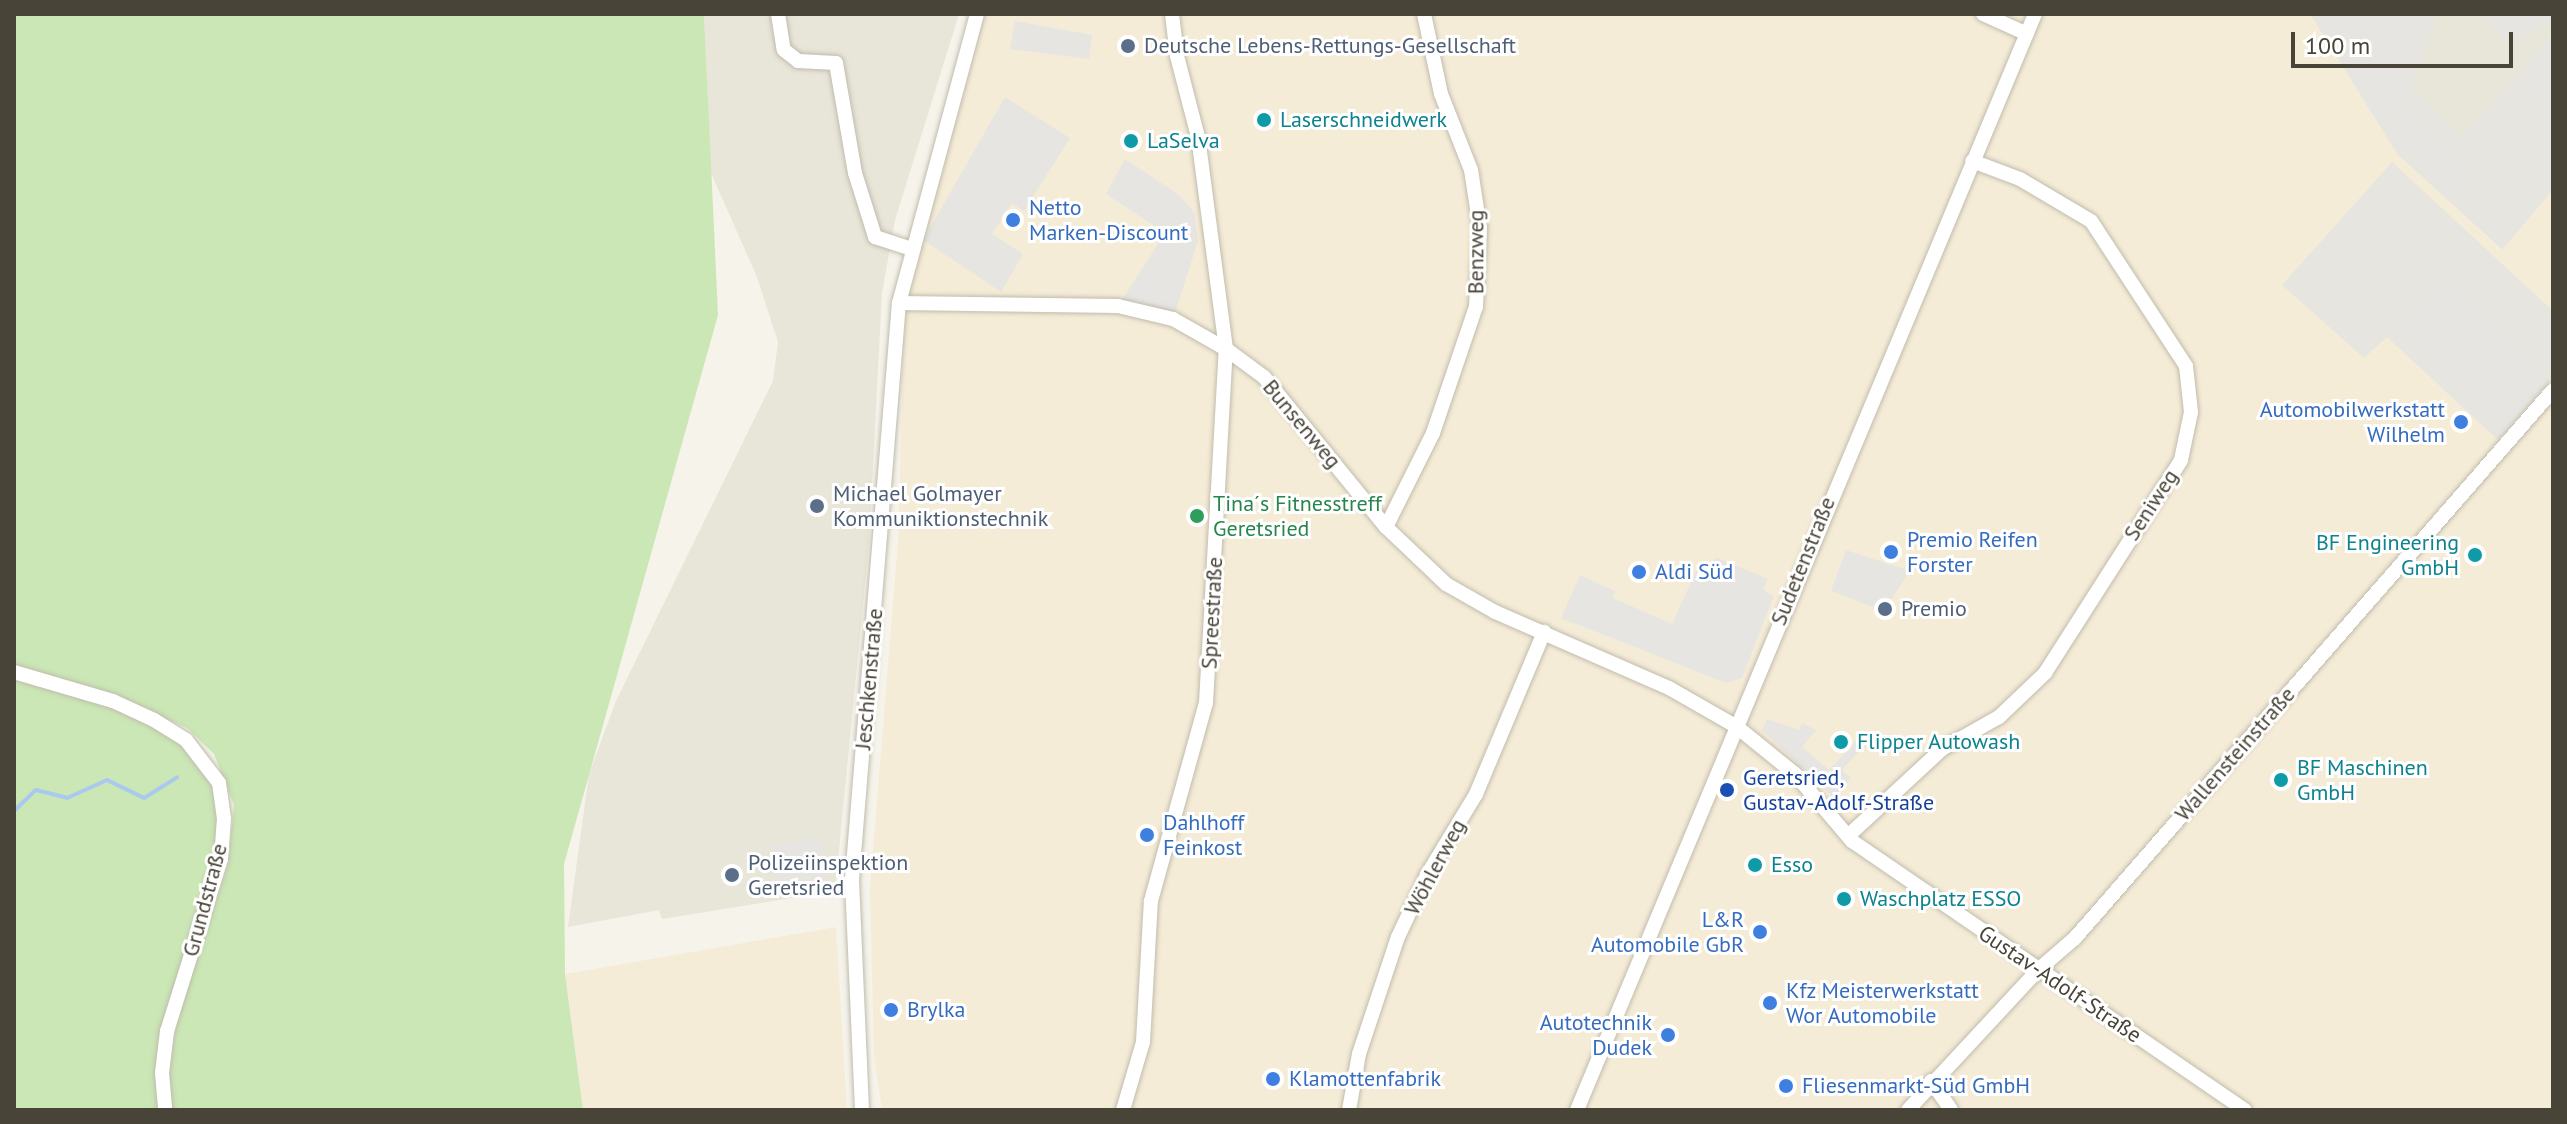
<!DOCTYPE html>
<meta charset="utf-8">
<style>
body{margin:0}
#map{position:relative;width:2567px;height:1124px;overflow:hidden;background:#f5f3ea;font-family:"PT Sans",sans-serif}
div>[style]{position:absolute}
[style*='--x']{left:calc(var(--x)*1px);top:calc(var(--y)*1px);width:calc(var(--w)*1px);rotate:calc(var(--a)*1deg)}
.residential>*{inset:0;background:#e8e5d9}
.commercial>*{inset:0;background:#f5ecd7}
.industrial>*{inset:0;background:#e7e5df}
.green>*{inset:0;background:#cae7b5}
.parking>*{inset:0;background:#e6e5e2}
.stream>*{height:4px;margin:-2px;padding:0 2px;transform-origin:2px;border-radius:2px;background:#aac9ee}
.roads{filter:drop-shadow(0 0 2px #c0bcad) drop-shadow(0 0 2px #c0bcad)}
.minor>*{height:14px;margin:-7px;padding:0 7px;transform-origin:7px;border-radius:7px;background:#fff}
.dots>*{width:22px;height:22px;translate:-50% -50%;box-sizing:border-box;border:4px solid #fff;border-radius:50%}
span{translate:-50% -50%;white-space:nowrap;text-align:center;line-height:1.15;-webkit-text-stroke:6px #fff;paint-order:stroke}
.service-label{font-size:22px;color:#4e5e75}
.left{translate:0 -50%;text-align:left}
.culture-label{font-size:22px;color:#0d838f}
.right{translate:-100% -50%;text-align:right}
.shop-label{font-size:22px;color:#366cbe}
.street-label{font-size:22px;color:#494438}
.leisure-label{font-size:22px;color:#27864d}
.transit-label{font-size:22px;color:#164399}
.frame{position:absolute;inset:0;border:16px solid #494438;pointer-events:none}
.scale{position:absolute;left:2291px;top:32px;width:222px;height:36px;box-sizing:border-box;border:4px solid #494438;border-top:0;padding-left:10px;font-size:24px;line-height:28px;white-space:nowrap;color:#494438;-webkit-text-stroke:6px #fff;paint-order:stroke}
</style>
<div id="map">
<div class="residential">
<div style="clip-path:polygon(704px 14px,959px 14px,895px 220px,882px 293px,869px 543px,835px 891px,662px 919px,659px 910px,568px 927px,589px 774px,616px 701px,773px 381px,778px 342px,757px 277px,711px 173px)"></div>
<div style="clip-path:polygon(2437px 14px,2480px 14px,2510px 45px,2553px 20px,2553px 34px,2463px 136px,2412px 88px)"></div>
</div>
<div class="commercial">
<div style="clip-path:polygon(985px 14px,2310px 14px,2397px 154px,2501px 250px,2553px 190px,2553px 1110px,882px 1110px,874px 1057px,870px 888px,898px 542px,905px 297px)"></div>
<div style="clip-path:polygon(836px 927px,847px 1110px,583px 1110px,565px 974px)"></div>
</div>
<div class="industrial">
<div style="clip-path:polygon(2310px 14px,2437px 14px,2412px 88px,2463px 136px,2553px 34px,2553px 190px,2502px 250px,2397px 154px)"></div>
<div style="clip-path:polygon(2480px 14px,2553px 14px,2553px 20px,2510px 46px)"></div>
<div style="clip-path:polygon(2392px 162px,2553px 311px,2553px 377px,2498px 440px,2387px 337px,2364px 358px,2282px 285px)"></div>
</div>
<div class="green">
<div style="clip-path:polygon(14px 14px,704px 14px,718px 315px,564px 864px,565px 974px,583px 1110px,172px 1110px,169px 1074px,177px 1019px,228px 865px,234px 805px,214px 754px,187px 728px,102px 691px,14px 665px)"></div>
<div style="clip-path:polygon(14px 680px,107px 705px,181px 741px,210px 777px,218px 802px,218px 846px,162px 1026px,159px 1110px,14px 1110px)"></div>
</div>
<div class="parking">
<div style="clip-path:polygon(2313px 14px,2432px 14px,2387px 130px)"></div>
<div style="clip-path:polygon(2480px 14px,2501px 14px,2510px 23px,2524px 14px,2548px 14px,2506px 41px)"></div>
<div style="clip-path:polygon(1015px 21px,1092px 35px,1089px 59px,1010px 49px)"></div>
<div style="clip-path:polygon(2553px 52px,2553px 73px,2526px 104px,2516px 94px)"></div>
<div style="clip-path:polygon(1005px 97px,1070px 138px,1024px 211px,1012px 203px,992px 234px,1023px 254px,1001px 292px,923px 240px)"></div>
<div style="clip-path:polygon(2411px 110px,2469px 167px,2450px 194px,2391px 138px)"></div>
<div style="clip-path:polygon(1125px 159px,1178px 194px,1194px 212px,1198px 241px,1173px 319px,1118px 306px,1165px 233px,1106px 194px)"></div>
<div style="clip-path:polygon(2440px 281px,2547px 372px,2504px 423px,2400px 331px)"></div>
<div style="clip-path:polygon(1846px 550px,1910px 571px,1887px 606px,1881px 603px,1878px 609px,1831px 591px)"></div>
<div style="clip-path:polygon(1717px 558px,1768px 579px,1763px 590px,1774px 596px,1742px 678px,1726px 683px,1561px 618px,1580px 575px,1615px 591px,1613px 598px,1672px 624px,1697px 569px)"></div>
<div style="clip-path:polygon(1767px 719px,1799px 730px,1802px 723px,1816px 730px,1802px 747px,1829px 770px,1866px 730px,1872px 737px,1842px 770px,1851px 778px,1834px 798px,1762px 730px)"></div>
<div style="clip-path:polygon(821px 837px,828px 875px,778px 885px,772px 846px)"></div>
</div>
<div class="stream">
<div style="--x:14;--y:811;--w:30;--a:-44"></div>
<div style="--x:36;--y:790;--w:32;--a:14"></div>
<div style="--x:67;--y:798;--w:44;--a:-24.2"></div>
<div style="--x:107;--y:780;--w:41;--a:25.9"></div>
<div style="--x:144;--y:798;--w:39;--a:-32"></div>
</div>
<div class="roads">
<div class="minor">
<div style="--x:778;--y:14;--w:36;--a:81"></div>
<div style="--x:784;--y:50;--w:18;--a:38"></div>
<div style="--x:798;--y:61;--w:38;--a:3"></div>
<div style="--x:836;--y:63;--w:112;--a:80.2"></div>
<div style="--x:855;--y:173;--w:67;--a:72.6"></div>
<div style="--x:875;--y:237;--w:40;--a:18"></div>
<div style="--x:1983;--y:14;--w:48;--a:24.4"></div>
<div style="--x:899;--y:303;--w:219;--a:0.8"></div>
<div style="--x:1118;--y:306;--w:57;--a:13.3"></div>
<div style="--x:1173;--y:319;--w:61;--a:29.5"></div>
<div style="--x:1226;--y:349;--w:47;--a:36.4"></div>
<div style="--x:1264;--y:377;--w:193;--a:50.9"></div>
<div style="--x:1386;--y:527;--w:83;--a:43.5"></div>
<div style="--x:1446;--y:584;--w:56;--a:29.7"></div>
<div style="--x:1495;--y:612;--w:190;--a:23.6"></div>
<div style="--x:1669;--y:688;--w:78;--a:29.8"></div>
<div style="--x:1737;--y:727;--w:75;--a:39"></div>
<div style="--x:1795;--y:774;--w:88;--a:49.6"></div>
<div style="--x:1852;--y:841;--w:476;--a:34.4"></div>
<div style="--x:1386;--y:527;--w:105;--a:-63.4"></div>
<div style="--x:1433;--y:433;--w:133;--a:-71.2"></div>
<div style="--x:1476;--y:307;--w:79;--a:-87.1"></div>
<div style="--x:1480;--y:228;--w:59;--a:-98.8"></div>
<div style="--x:1471;--y:170;--w:82;--a:-111.5"></div>
<div style="--x:1441;--y:94;--w:82;--a:-102"></div>
<div style="--x:14;--y:672;--w:103;--a:16.3"></div>
<div style="--x:113;--y:701;--w:45;--a:24.9"></div>
<div style="--x:154;--y:720;--w:38;--a:32"></div>
<div style="--x:186;--y:740;--w:54;--a:52.5"></div>
<div style="--x:219;--y:783;--w:35;--a:82"></div>
<div style="--x:224;--y:818;--w:41;--a:94.2"></div>
<div style="--x:221;--y:859;--w:180;--a:107.4"></div>
<div style="--x:167;--y:1031;--w:42;--a:96.8"></div>
<div style="--x:162;--y:1073;--w:37;--a:85"></div>
<div style="--x:1848;--y:836;--w:128;--a:-42.8"></div>
<div style="--x:1942;--y:749;--w:65;--a:-29.3"></div>
<div style="--x:1999;--y:717;--w:64;--a:-43.7"></div>
<div style="--x:2045;--y:673;--w:253;--a:-57.4"></div>
<div style="--x:2181;--y:460;--w:49;--a:-78.2"></div>
<div style="--x:2191;--y:412;--w:46;--a:-96.2"></div>
<div style="--x:2186;--y:366;--w:173;--a:-123.2"></div>
<div style="--x:2091;--y:221;--w:82;--a:-149.4"></div>
<div style="--x:2020;--y:179;--w:51;--a:-159.4"></div>
<div style="--x:1931;--y:1081;--w:35;--a:55"></div>
<div style="--x:862;--y:1110;--w:231;--a:-92.5"></div>
<div style="--x:852;--y:879;--w:578;--a:-85.34"></div>
<div style="--x:899;--y:303;--w:299;--a:-74.9"></div>
<div style="--x:1123;--y:1110;--w:71;--a:-73.6"></div>
<div style="--x:1143;--y:1042;--w:141;--a:-86.8"></div>
<div style="--x:1151;--y:901;--w:205;--a:-74.5"></div>
<div style="--x:1206;--y:703;--w:355;--a:-86.8"></div>
<div style="--x:1226;--y:349;--w:214;--a:-97.5"></div>
<div style="--x:1198;--y:137;--w:84;--a:-104.5"></div>
<div style="--x:1177;--y:56;--w:42;--a:-96.8"></div>
<div style="--x:1349;--y:1110;--w:57;--a:-79.9"></div>
<div style="--x:1359;--y:1054;--w:123;--a:-71.6"></div>
<div style="--x:1398;--y:937;--w:68;--a:-64.9"></div>
<div style="--x:1427;--y:875;--w:95;--a:-58.8"></div>
<div style="--x:1476;--y:794;--w:176;--a:-67.2"></div>
<div style="--x:1577;--y:1110;--w:1188;--a:-67.32"></div>
<div style="--x:1908;--y:1110;--w:191;--a:-47.1"></div>
<div style="--x:2038;--y:970;--w:49;--a:-40.9"></div>
<div style="--x:2075;--y:938;--w:727;--a:-48.9"></div>
</div>
</div>
<div class="dots">
<div style="left:1128px;top:46px;background:#5c6f8a"></div>
<div style="left:1264px;top:120px;background:#0f9aa8"></div>
<div style="left:1131px;top:141px;background:#0f9aa8"></div>
<div style="left:1013px;top:220px;background:#3f7fe0"></div>
<div style="left:2461px;top:422px;background:#3f7fe0"></div>
<div style="left:817px;top:506px;background:#5c6f8a"></div>
<div style="left:1197px;top:516px;background:#2e9e5b"></div>
<div style="left:1891px;top:552px;background:#3f7fe0"></div>
<div style="left:2475px;top:555px;background:#0f9aa8"></div>
<div style="left:1639px;top:572px;background:#3f7fe0"></div>
<div style="left:1885px;top:609px;background:#5c6f8a"></div>
<div style="left:1841px;top:742px;background:#0f9aa8"></div>
<div style="left:2281px;top:780px;background:#0f9aa8"></div>
<div style="left:1727px;top:790px;background:#1a4fb4"></div>
<div style="left:1147px;top:835px;background:#3f7fe0"></div>
<div style="left:1755px;top:865px;background:#0f9aa8"></div>
<div style="left:732px;top:875px;background:#5c6f8a"></div>
<div style="left:1844px;top:899px;background:#0f9aa8"></div>
<div style="left:1760px;top:932px;background:#3f7fe0"></div>
<div style="left:1770px;top:1003px;background:#3f7fe0"></div>
<div style="left:891px;top:1010px;background:#3f7fe0"></div>
<div style="left:1668px;top:1035px;background:#3f7fe0"></div>
<div style="left:1273px;top:1079px;background:#3f7fe0"></div>
<div style="left:1786px;top:1086px;background:#3f7fe0"></div>
</div>
<div class="service-label">
<span class="left" style="left:1144px;top:46px">Deutsche Lebens-Rettungs-Gesellschaft</span>
<span class="left" style="left:833px;top:506px">Michael Golmayer<br>Kommuniktionstechnik</span>
<span class="left" style="left:1901px;top:609px">Premio</span>
<span class="left" style="left:748px;top:875px">Polizeiinspektion<br>Geretsried</span>
</div>
<div class="culture-label">
<span class="left" style="left:1280px;top:120px">Laserschneidwerk</span>
<span class="left" style="left:1147px;top:141px">LaSelva</span>
<span class="right" style="left:2459px;top:555px">BF Engineering<br>GmbH</span>
<span class="left" style="left:1857px;top:742px">Flipper Autowash</span>
<span class="left" style="left:2297px;top:780px">BF Maschinen<br>GmbH</span>
<span class="left" style="left:1771px;top:865px">Esso</span>
<span class="left" style="left:1860px;top:899px">Waschplatz ESSO</span>
</div>
<div class="shop-label">
<span class="left" style="left:1029px;top:220px">Netto<br>Marken-Discount</span>
<span class="right" style="left:2445px;top:422px">Automobilwerkstatt<br>Wilhelm</span>
<span class="left" style="left:1907px;top:552px">Premio Reifen<br>Forster</span>
<span class="left" style="left:1655px;top:572px">Aldi Süd</span>
<span class="left" style="left:1163px;top:835px">Dahlhoff<br>Feinkost</span>
<span class="right" style="left:1744px;top:932px">L&amp;R<br>Automobile GbR</span>
<span class="left" style="left:1786px;top:1003px">Kfz Meisterwerkstatt<br>Wor Automobile</span>
<span class="left" style="left:907px;top:1010px">Brylka</span>
<span class="right" style="left:1652px;top:1035px">Autotechnik<br>Dudek</span>
<span class="left" style="left:1289px;top:1079px">Klamottenfabrik</span>
<span class="left" style="left:1802px;top:1086px">Fliesenmarkt-Süd GmbH</span>
</div>
<div class="street-label">
<span style="left:1476px;top:252px;rotate:-90deg">Benzweg</span>
<span style="left:1302px;top:424px;rotate:50deg">Bunsenweg</span>
<span style="left:2151px;top:505px;rotate:-57deg">Seniweg</span>
<span style="left:1803px;top:561px;rotate:-68deg">Sudetenstraße</span>
<span style="left:1212px;top:613px;rotate:-87deg">Spreestraße</span>
<span style="left:869px;top:679px;rotate:-85deg">Jeschkenstraße</span>
<span style="left:2235px;top:754px;rotate:-49deg">Wallensteinstraße</span>
<span style="left:1435px;top:867px;rotate:-62deg">Wöhlerweg</span>
<span style="left:205px;top:900px;rotate:-75deg">Grundstraße</span>
<span style="left:2060px;top:984px;rotate:34deg">Gustav-Adolf-Straße</span>
</div>
<div class="leisure-label">
<span class="left" style="left:1213px;top:516px">Tina´s Fitnesstreff<br>Geretsried</span>
</div>
<div class="transit-label">
<span class="left" style="left:1743px;top:790px">Geretsried,<br>Gustav-Adolf-Straße</span>
</div>
<div class="frame"></div>
<div class="scale">100 m</div>
</div>
